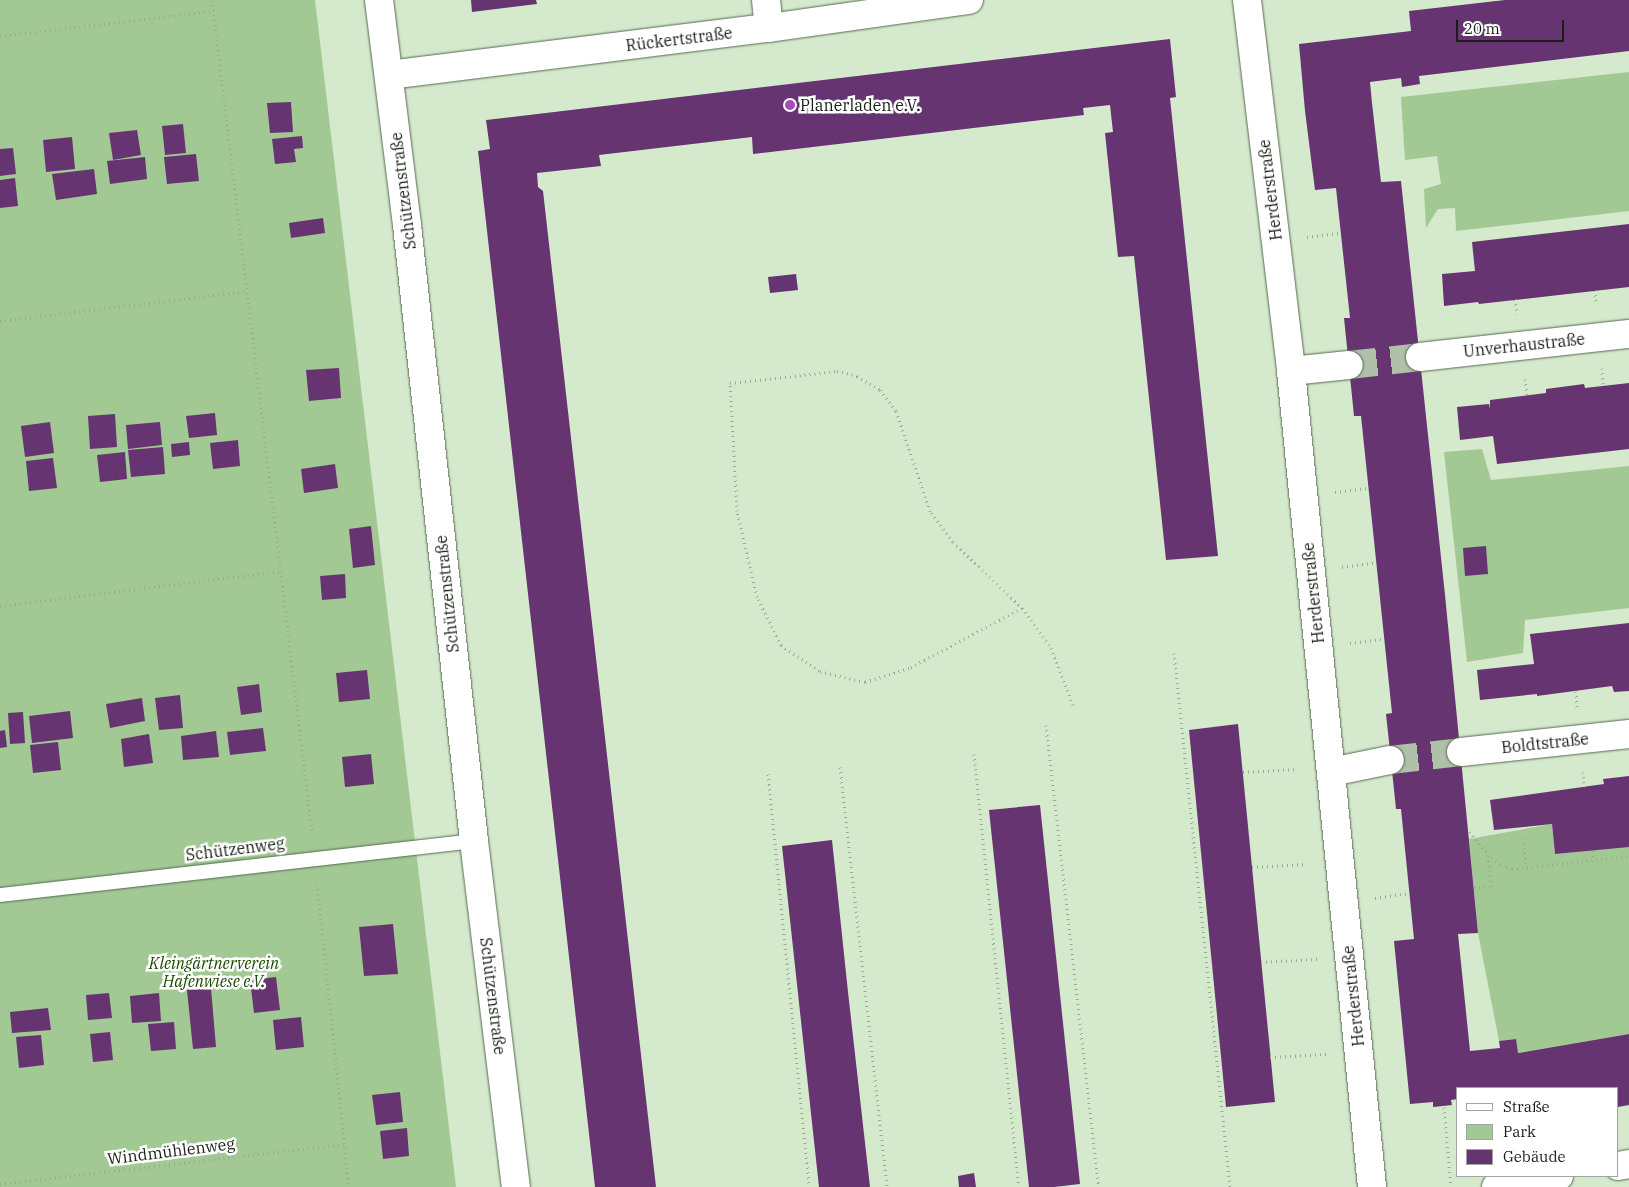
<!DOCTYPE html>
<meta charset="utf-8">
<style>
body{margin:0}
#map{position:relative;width:1629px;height:1187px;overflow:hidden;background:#d5e9cd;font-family:"IBM Plex Serif",serif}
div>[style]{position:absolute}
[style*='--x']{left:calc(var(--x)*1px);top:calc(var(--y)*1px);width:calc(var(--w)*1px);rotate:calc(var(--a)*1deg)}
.green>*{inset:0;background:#a2c994}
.building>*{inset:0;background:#663470}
.street-tunnel>*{height:28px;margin-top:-14px;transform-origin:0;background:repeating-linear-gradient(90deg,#afc1a8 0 28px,transparent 0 42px)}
.path>*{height:3px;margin-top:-1.5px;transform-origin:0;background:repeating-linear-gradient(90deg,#99a993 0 1px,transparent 0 5px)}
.roads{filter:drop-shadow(0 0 1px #576951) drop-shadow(0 0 1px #576951)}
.lane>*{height:14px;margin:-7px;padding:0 7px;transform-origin:7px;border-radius:7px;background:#fff}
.street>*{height:28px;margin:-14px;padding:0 14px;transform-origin:14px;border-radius:14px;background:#fff}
.secondary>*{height:28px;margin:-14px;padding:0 14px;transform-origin:14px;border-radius:14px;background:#fff}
.dots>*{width:14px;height:14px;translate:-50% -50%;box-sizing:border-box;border:2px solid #fff;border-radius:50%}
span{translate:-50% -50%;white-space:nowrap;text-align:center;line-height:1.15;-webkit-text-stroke:5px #fff;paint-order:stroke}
.street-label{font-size:16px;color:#181f15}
.poi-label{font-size:16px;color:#181f15}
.left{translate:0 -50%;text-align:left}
.park-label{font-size:16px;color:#1b4a00;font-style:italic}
.legend{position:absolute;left:1456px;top:1087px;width:162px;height:90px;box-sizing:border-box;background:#fff;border:1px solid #a3a5a1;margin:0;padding:6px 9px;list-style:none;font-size:15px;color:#181f15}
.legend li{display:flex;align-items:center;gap:10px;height:25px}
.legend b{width:25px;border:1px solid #a3a5a1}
.scale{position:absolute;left:1456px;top:20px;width:108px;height:22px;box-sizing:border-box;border:2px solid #181f15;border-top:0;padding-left:6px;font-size:15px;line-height:18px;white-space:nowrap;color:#181f15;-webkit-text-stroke:4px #fff;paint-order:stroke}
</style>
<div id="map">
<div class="green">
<div style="clip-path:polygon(0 0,315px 0,456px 1187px,0 1187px)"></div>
<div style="clip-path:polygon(1629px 72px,1629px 211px,1456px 231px,1455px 208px,1438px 209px,1426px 228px,1424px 189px,1441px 184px,1437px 156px,1405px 160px,1401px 97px)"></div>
<div style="clip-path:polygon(1482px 449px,1491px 480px,1629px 466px,1629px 608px,1525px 620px,1523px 653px,1467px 662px,1444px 452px)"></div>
<div style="clip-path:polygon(1552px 824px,1555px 854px,1629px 846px,1629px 1034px,1516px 1053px,1516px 1039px,1499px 1041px,1478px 933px,1469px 839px)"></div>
</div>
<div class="building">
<div style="clip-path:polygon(471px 0,536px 0,537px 4px,472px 12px)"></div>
<div style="clip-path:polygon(1505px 0,1629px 0,1629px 51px,1419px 76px,1420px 84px,1402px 87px,1401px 78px,1370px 82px,1372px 103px,1381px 182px,1401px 181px,1445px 595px,1478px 933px,1458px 934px,1470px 1051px,1500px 1048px,1499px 1041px,1516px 1039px,1518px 1053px,1629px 1034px,1629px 1105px,1618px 1107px,1618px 1088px,1458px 1088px,1458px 1099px,1451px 1100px,1452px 1105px,1433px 1107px,1433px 1102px,1410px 1104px,1394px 941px,1414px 939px,1401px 809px,1396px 809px,1389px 742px,1386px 714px,1392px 713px,1361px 416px,1354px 416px,1344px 318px,1350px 318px,1336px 188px,1315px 190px,1305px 111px,1299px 44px,1411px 31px,1409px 11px)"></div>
<div style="clip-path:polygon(1170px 39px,1176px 97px,1170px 98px,1218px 556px,1166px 560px,1134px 256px,1118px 257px,1105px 133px,1113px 132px,1110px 105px,1083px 108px,1084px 115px,753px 154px,752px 137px,599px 155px,601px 166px,537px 173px,538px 187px,543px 191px,656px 1187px,595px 1187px,478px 151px,490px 149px,486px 120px)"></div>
<div style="clip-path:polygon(291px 102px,293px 132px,270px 133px,267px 103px)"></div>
<div style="clip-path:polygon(183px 124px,186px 153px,165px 155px,162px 126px)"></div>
<div style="clip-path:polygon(137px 130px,141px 155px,113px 160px,109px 133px)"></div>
<div style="clip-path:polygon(302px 136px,303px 148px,294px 149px,296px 162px,275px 164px,272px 139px)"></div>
<div style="clip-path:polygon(72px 137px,75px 169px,46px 172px,43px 140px)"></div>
<div style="clip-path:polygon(13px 148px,16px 174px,0 176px,0 149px)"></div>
<div style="clip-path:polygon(196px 154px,199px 181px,167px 184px,164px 157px)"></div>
<div style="clip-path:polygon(145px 157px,147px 179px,110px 184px,107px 161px)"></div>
<div style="clip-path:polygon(94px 169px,97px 194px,56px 200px,52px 174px)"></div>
<div style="clip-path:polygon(15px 178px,18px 206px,0 208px,0 180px)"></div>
<div style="clip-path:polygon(323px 218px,325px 233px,291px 238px,289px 223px)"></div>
<div style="clip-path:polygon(1629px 224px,1629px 287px,1479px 304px,1478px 302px,1444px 306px,1442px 274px,1475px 271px,1472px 242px)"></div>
<div style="clip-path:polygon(796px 274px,798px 290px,770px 293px,768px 277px)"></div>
<div style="clip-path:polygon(339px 368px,341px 398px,309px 401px,306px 370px)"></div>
<div style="clip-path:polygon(1629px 383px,1629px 449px,1497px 464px,1493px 436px,1460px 440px,1457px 407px,1489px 404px,1490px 409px,1490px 400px,1546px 393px,1546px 389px,1584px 384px,1585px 388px)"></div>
<div style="clip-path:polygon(215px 413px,217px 435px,189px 438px,186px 416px)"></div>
<div style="clip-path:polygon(115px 414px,117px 447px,90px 449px,88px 416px)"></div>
<div style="clip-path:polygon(50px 422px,54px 453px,25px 457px,21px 426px)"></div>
<div style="clip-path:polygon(160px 422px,162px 445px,128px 449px,126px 425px)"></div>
<div style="clip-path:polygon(238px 440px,240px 466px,213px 469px,210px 443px)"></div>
<div style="clip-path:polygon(189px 442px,190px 455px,172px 457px,171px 444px)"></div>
<div style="clip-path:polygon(163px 447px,165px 474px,131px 477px,128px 450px)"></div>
<div style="clip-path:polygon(125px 452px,127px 479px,100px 482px,97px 455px)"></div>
<div style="clip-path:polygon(53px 458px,57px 488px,29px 491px,26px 461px)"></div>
<div style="clip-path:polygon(335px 464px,338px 488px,304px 493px,301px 469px)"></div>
<div style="clip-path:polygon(371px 526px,375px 565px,353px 568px,349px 529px)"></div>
<div style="clip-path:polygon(1486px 546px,1488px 574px,1465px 576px,1463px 548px)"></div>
<div style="clip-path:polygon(345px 574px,346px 598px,322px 600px,320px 576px)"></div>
<div style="clip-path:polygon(1629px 623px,1629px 691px,1614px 692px,1612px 686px,1537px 696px,1537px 694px,1480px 700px,1477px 670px,1534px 664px,1530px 634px)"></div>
<div style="clip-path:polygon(367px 670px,370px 699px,339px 702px,336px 673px)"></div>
<div style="clip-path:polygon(259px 684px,262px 712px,241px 715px,237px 687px)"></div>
<div style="clip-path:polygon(180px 695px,183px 728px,159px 730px,155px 698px)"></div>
<div style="clip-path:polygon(142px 698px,145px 721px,110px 728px,106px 704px)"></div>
<div style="clip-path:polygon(70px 711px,73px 738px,32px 743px,29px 716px)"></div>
<div style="clip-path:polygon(23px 712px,25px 743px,10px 744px,8px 713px)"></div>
<div style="clip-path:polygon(1238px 724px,1275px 1102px,1226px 1107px,1189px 730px)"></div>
<div style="clip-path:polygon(263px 728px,266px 751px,230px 755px,227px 732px)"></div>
<div style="clip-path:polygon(5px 730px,7px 747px,0 748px,0 731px)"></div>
<div style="clip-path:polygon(216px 731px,219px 757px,183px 760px,181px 736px)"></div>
<div style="clip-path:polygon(149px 734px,153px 763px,124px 767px,121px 739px)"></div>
<div style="clip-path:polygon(58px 742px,61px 770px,33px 773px,30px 745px)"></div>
<div style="clip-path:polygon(371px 754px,374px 784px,345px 787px,342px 757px)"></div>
<div style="clip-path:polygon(1629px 776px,1629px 847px,1555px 854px,1552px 824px,1494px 830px,1490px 800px,1604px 784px,1603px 779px)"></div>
<div style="clip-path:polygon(1040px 805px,1080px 1184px,1054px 1187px,1029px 1187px,989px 810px)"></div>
<div style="clip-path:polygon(832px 840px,848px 992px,870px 1187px,819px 1187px,782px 846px)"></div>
<div style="clip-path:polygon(393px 924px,398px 974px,364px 976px,359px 927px)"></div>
<div style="clip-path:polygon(276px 977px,280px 1010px,254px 1013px,250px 980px)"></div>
<div style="clip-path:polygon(211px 988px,216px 1047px,193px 1049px,187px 990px)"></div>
<div style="clip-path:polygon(109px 993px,112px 1018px,88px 1020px,86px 995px)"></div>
<div style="clip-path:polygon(159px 993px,161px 1021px,132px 1023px,130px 996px)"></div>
<div style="clip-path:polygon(48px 1008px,51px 1030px,12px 1033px,10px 1012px)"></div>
<div style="clip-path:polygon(301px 1017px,304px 1047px,276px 1050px,273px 1020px)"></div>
<div style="clip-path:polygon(174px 1022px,176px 1049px,151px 1051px,148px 1024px)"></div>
<div style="clip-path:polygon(110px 1032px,113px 1060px,93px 1062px,90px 1034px)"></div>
<div style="clip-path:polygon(41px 1035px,44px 1065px,19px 1068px,16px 1037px)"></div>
<div style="clip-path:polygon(400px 1092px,403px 1122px,376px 1125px,372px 1095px)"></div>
<div style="clip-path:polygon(407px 1128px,409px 1156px,383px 1159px,380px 1131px)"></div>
<div style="clip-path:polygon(974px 1173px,976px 1187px,959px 1187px,958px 1176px)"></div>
</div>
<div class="street-tunnel">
<div style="--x:1349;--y:365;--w:71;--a:-6.4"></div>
<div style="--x:1390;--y:760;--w:71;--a:-6.4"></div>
</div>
<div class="path">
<div style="--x:212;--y:0;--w:839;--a:83.15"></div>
<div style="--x:0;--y:36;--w:214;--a:-6.7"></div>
<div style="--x:1307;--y:237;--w:34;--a:-7"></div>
<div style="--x:1595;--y:290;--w:15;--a:86"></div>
<div style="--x:1515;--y:299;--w:15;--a:82"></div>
<div style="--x:0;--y:321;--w:249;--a:-6.9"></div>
<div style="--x:1602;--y:368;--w:18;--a:87"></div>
<div style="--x:1525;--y:379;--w:17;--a:83"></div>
<div style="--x:1335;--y:492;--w:34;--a:-7"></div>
<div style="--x:1342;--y:567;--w:34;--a:-8"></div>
<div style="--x:0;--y:606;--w:282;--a:-7.1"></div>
<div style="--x:1022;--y:608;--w:128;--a:152"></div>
<div style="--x:909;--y:668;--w:46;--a:162.3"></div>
<div style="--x:865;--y:682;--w:47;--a:-166.6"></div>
<div style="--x:819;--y:671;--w:46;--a:-145.6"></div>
<div style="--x:781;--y:645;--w:54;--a:-116.6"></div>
<div style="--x:757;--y:597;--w:88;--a:-103.1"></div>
<div style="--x:737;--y:511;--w:128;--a:-93.1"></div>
<div style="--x:730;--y:383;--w:108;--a:-6.4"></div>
<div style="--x:837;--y:371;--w:21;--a:14"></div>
<div style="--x:857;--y:376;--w:27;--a:31"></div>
<div style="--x:880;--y:390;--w:26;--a:53"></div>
<div style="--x:896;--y:411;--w:108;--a:71.1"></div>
<div style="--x:931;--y:513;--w:36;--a:53"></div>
<div style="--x:953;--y:542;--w:95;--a:43.7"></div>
<div style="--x:1022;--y:608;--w:49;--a:54.1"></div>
<div style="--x:1051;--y:648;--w:64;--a:69"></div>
<div style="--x:1350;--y:643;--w:34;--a:-7"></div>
<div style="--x:1174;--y:653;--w:537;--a:84.01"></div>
<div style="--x:1576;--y:691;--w:17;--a:87"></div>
<div style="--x:1046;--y:725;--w:465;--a:83.5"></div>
<div style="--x:974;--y:754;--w:435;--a:84.1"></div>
<div style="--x:840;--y:767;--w:423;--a:83.6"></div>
<div style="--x:1243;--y:772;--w:54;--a:-3.2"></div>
<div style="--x:1583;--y:772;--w:15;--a:86"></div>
<div style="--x:768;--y:774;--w:415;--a:84.3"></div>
<div style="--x:1469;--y:832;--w:29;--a:49"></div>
<div style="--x:1488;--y:854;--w:17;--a:40"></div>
<div style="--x:1501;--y:865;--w:12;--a:20"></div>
<div style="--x:1512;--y:869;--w:118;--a:-6.3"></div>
<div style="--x:1523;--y:838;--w:30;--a:84"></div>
<div style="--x:1593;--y:850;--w:10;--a:90"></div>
<div style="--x:1252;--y:867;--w:54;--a:-3.2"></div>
<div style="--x:317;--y:884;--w:305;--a:84"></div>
<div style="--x:1474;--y:888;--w:18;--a:-6"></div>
<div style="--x:1492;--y:886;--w:32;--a:-97"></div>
<div style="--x:1375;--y:898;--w:34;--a:-8"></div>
<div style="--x:1261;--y:962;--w:57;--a:-3"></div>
<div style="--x:1270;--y:1057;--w:57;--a:-3"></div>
<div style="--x:1444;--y:1107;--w:80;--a:85"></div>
<div style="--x:0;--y:1184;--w:347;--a:-6.6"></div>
</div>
<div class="roads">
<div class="lane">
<div style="--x:0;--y:895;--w:477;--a:-6.5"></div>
</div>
<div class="street">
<div style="--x:766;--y:0;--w:28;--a:84"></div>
<div style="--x:1247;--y:0;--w:374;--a:83.2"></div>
<div style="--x:1291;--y:371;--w:820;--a:84.33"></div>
<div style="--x:389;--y:75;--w:383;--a:-7.1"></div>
<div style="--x:769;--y:28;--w:202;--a:-8"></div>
<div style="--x:1420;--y:357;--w:210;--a:-6.3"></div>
<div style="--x:1291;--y:371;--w:58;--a:-5.9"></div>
<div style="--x:1461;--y:752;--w:169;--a:-6.1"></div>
<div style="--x:1331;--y:772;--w:60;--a:-11.5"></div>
<div style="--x:1618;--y:1166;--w:11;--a:-10"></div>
<div style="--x:1496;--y:1187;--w:64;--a:-9.9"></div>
</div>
<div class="secondary">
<div style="--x:379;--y:0;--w:227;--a:82.9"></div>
<div style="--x:407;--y:225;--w:620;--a:83.79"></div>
<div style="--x:474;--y:841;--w:349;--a:83.1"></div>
</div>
</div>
<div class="dots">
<div style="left:790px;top:105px;background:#a64cb7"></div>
</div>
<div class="street-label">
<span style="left:679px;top:39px;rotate:-7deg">Rückertstraße</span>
<span style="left:1270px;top:190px;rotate:-97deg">Herderstraße</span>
<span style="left:403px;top:191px;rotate:-97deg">Schützenstraße</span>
<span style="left:1524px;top:345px;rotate:-6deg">Unverhaustraße</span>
<span style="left:1313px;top:593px;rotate:-96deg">Herderstraße</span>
<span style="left:447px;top:594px;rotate:-96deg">Schützenstraße</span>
<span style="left:1545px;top:743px;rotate:-6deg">Boldtstraße</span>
<span style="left:235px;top:849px;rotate:-7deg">Schützenweg</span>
<span style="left:493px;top:996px;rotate:83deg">Schützenstraße</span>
<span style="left:1353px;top:996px;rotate:-96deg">Herderstraße</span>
<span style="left:171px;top:1151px;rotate:-7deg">Windmühlenweg</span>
</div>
<div class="poi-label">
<span class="left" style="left:800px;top:105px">Planerladen e.V.</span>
</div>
<div class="park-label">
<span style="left:214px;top:972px">Kleingärtnerverein<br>Hafenwiese e.V.</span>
</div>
<ul class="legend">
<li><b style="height:6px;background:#fff"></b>Straße</li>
<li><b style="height:14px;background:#a2c994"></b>Park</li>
<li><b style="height:14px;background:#663470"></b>Gebäude</li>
</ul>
<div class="scale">20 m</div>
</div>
